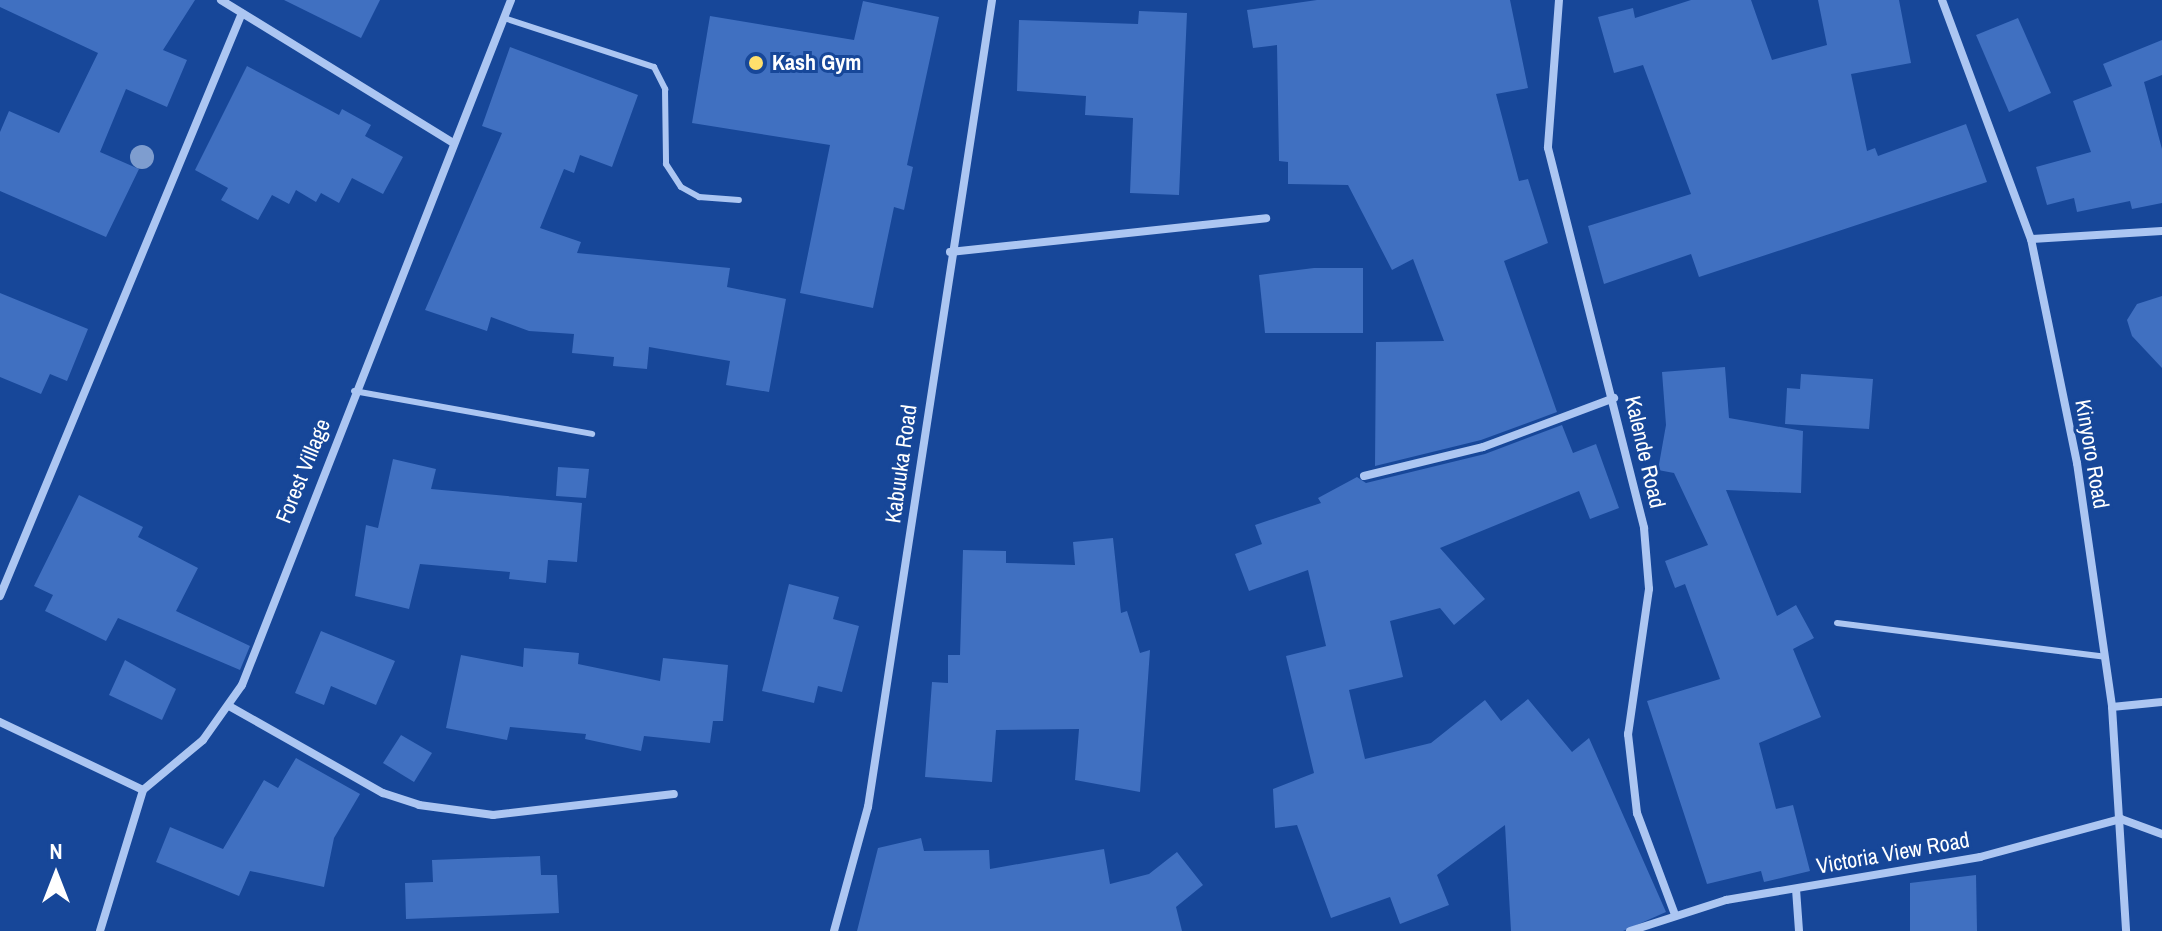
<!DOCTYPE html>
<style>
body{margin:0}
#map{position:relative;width:2162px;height:931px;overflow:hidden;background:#174799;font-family:"Archivo Narrow",sans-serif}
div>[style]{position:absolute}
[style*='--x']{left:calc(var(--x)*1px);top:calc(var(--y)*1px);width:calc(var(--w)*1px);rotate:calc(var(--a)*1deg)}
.building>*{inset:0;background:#4070c1}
.lane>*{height:6px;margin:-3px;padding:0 3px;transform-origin:3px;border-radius:3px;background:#acc6f2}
.street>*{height:8px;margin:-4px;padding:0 4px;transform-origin:4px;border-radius:4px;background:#acc6f2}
.trees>*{width:24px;height:24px;margin:-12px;border-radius:50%;background:#7e9dcf}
.dots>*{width:22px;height:22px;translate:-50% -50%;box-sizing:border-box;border:4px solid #174799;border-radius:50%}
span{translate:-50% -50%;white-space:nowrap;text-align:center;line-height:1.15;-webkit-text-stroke:6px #174799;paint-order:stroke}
.poi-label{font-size:22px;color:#fff;font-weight:700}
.left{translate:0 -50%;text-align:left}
.street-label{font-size:22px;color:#fff}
.north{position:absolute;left:16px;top:835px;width:80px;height:80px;-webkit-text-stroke:6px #174799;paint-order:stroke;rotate:0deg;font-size:22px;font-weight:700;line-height:32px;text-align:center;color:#fff}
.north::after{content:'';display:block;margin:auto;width:28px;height:36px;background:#fff;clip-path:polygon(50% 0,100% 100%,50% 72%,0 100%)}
</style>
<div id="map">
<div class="building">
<div style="clip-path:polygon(0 0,195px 0,163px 50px,187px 60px,167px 107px,126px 89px,100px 152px,139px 169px,106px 237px,0 191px,0 132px,9px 111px,59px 133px,98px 53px,0 7px)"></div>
<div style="clip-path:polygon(284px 0,380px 0,361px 38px)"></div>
<div style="clip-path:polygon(1317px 0,1510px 0,1528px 88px,1496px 94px,1519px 181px,1528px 179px,1548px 243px,1504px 261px,1557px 412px,1481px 440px,1375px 466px,1376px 342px,1444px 341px,1413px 259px,1392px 270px,1348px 185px,1288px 184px,1288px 162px,1279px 161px,1277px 45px,1253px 48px,1247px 10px)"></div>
<div style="clip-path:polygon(1691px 0,1751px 0,1772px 60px,1827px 45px,1818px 0,1899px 0,1911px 63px,1851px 74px,1867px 151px,1875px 148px,1878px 156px,1966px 124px,1987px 182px,1699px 277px,1691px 254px,1604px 284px,1588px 226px,1691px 194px,1643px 65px,1614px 73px,1598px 17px,1633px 8px,1635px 18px)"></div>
<div style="clip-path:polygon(863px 1px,939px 17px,907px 165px,913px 167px,904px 210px,894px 207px,873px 308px,800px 293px,830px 145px,692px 123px,710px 16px,854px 40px)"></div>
<div style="clip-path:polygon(1139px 11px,1187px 13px,1179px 195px,1130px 193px,1133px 118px,1085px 115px,1086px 96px,1017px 91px,1019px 20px,1138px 24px)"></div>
<div style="clip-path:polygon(2018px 18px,2051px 93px,2009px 112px,1976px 35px)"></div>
<div style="clip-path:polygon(2162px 40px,2162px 75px,2144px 82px,2162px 149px,2162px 203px,2132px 209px,2130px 201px,2077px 212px,2074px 198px,2047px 205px,2036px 167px,2091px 152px,2073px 101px,2112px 86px,2103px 64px)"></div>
<div style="clip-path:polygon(510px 47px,638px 95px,612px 167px,580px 155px,574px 173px,564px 169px,540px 228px,581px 242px,577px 253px,730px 268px,727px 287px,786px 299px,769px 392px,726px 385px,730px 361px,649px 347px,647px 369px,613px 366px,614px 357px,572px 353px,574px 334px,529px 331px,491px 317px,487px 331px,425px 310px,502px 133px,482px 126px)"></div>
<div style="clip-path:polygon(247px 66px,339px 115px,342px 109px,371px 125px,365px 136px,403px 157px,383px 194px,352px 178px,339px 203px,321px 193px,316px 202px,296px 190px,289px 204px,272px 195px,258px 220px,221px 200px,228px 188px,195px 170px)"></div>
<div style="clip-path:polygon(1314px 268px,1363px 268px,1363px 333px,1265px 333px,1259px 275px)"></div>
<div style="clip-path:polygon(0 293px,88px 329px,67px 381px,50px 374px,41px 394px,0 377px)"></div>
<div style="clip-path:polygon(2162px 296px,2162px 368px,2132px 336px,2127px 320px,2137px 304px)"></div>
<div style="clip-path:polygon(1725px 367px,1729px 418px,1803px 431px,1801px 493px,1726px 490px,1777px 616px,1796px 605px,1814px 638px,1793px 649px,1821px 717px,1759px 743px,1776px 809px,1793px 805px,1810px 871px,1764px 882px,1761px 871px,1707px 884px,1647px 701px,1720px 679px,1685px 584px,1675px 588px,1665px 561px,1708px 545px,1674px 473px,1658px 470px,1666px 425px,1662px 372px)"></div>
<div style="clip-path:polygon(1801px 374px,1873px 379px,1869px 429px,1785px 424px,1787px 388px,1800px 389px)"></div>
<div style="clip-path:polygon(1562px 425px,1573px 453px,1596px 444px,1619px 508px,1590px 519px,1579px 491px,1440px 548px,1485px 599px,1454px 625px,1440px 608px,1390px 621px,1403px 677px,1349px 690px,1365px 759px,1431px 743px,1485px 700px,1501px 721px,1528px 699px,1572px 752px,1589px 738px,1666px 912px,1623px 931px,1511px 931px,1505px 825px,1437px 875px,1449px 905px,1400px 924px,1390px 897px,1331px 918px,1297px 825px,1275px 828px,1273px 789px,1314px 773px,1286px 656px,1326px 646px,1308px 570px,1249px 591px,1235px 554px,1262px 544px,1255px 525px,1321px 503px,1318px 498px,1357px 477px,1366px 483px,1485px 454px)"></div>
<div style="clip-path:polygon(393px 459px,436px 469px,431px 489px,582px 503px,577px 562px,548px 560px,546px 583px,509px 579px,510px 572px,420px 564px,409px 609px,355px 596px,366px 525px,378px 528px)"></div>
<div style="clip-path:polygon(558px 467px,589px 469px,586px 498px,556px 496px)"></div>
<div style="clip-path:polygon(79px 495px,143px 527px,138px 537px,198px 568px,176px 611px,250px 646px,240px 670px,118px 618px,106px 641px,45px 611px,53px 595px,34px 586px)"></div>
<div style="clip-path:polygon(1113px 538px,1121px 613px,1127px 611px,1140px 653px,1150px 650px,1140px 792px,1075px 780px,1079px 729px,996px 730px,992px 782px,925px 777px,932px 682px,948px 683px,948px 655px,960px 655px,963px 550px,1006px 551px,1006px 563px,1075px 565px,1073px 542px)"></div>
<div style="clip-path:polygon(789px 584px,839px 597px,833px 619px,859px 626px,842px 692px,818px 686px,814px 703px,762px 691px)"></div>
<div style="clip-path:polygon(321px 631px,395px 661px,376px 705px,331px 686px,324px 705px,295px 693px)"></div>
<div style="clip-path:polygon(524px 648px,579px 653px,578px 664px,660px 681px,663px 658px,728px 665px,723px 721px,713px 721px,710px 743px,644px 736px,641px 751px,585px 739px,586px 734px,510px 727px,507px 740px,446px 728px,461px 655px,523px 667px)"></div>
<div style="clip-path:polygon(125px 660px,176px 689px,162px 720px,109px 695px)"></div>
<div style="clip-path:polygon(401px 735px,432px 753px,414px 782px,383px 763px)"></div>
<div style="clip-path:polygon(296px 758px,360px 794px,334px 838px,324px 887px,250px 871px,239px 896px,156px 862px,170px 827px,223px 849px,264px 780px,278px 788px)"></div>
<div style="clip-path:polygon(921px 838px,924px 851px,989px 850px,990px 869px,1104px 849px,1110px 884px,1149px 874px,1177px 852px,1203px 885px,1176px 907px,1182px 931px,857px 931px,878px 848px)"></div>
<div style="clip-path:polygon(540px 856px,541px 875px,557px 875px,559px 913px,406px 919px,405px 883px,433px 882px,432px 860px)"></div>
<div style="clip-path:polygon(1976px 875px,1977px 931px,1910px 931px,1910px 883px)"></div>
</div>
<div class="lane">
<div style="--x:504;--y:18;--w:158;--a:18.1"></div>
<div style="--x:654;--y:67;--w:25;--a:63"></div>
<div style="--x:665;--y:89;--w:75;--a:89.2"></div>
<div style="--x:666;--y:164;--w:27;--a:57"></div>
<div style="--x:681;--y:187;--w:21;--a:29"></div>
<div style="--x:699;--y:197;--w:40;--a:4.3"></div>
<div style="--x:354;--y:391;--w:242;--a:10.2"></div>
<div style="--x:1837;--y:623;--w:270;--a:7.2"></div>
</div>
<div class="street">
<div style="--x:221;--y:0;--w:273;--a:31.6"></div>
<div style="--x:1559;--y:0;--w:148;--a:94.3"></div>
<div style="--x:1548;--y:148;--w:392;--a:75.8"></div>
<div style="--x:1644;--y:528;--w:61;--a:85.3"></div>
<div style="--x:1649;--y:589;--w:147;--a:98.2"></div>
<div style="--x:1628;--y:734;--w:80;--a:83.5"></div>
<div style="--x:1637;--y:813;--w:106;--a:69.5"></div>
<div style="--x:1942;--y:0;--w:255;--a:69.6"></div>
<div style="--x:2031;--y:239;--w:229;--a:78.4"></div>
<div style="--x:2077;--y:463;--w:246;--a:81.8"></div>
<div style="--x:2112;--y:707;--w:224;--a:86.4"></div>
<div style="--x:2031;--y:239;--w:131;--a:-3.5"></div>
<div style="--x:950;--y:252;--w:318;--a:-6.1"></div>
<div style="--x:1364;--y:476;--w:122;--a:-13.7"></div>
<div style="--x:1483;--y:447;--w:140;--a:-20.5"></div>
<div style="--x:0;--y:596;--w:631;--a:-67.46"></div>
<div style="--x:229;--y:706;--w:177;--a:29.5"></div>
<div style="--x:383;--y:793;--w:38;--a:18"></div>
<div style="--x:419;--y:805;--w:75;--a:7.7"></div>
<div style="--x:493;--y:815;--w:182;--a:-6.6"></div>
<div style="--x:2112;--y:707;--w:50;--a:-5.7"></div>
<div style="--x:0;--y:722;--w:158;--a:25.4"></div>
<div style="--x:1796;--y:889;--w:42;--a:85.9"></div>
<div style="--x:100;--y:931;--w:147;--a:-73"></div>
<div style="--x:143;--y:790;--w:78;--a:-39.8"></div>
<div style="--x:203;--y:740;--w:67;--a:-54.7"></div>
<div style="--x:242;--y:685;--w:736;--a:-68.56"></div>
<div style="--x:834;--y:931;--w:129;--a:-74.7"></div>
<div style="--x:868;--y:807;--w:816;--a:-81.26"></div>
<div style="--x:1630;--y:931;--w:101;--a:-17.9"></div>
<div style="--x:1726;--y:900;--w:258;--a:-9.6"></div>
<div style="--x:1980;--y:857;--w:146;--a:-15.1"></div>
<div style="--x:2121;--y:819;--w:44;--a:20.1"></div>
</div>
<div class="trees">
<div style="left:142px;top:157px"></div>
</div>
<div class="dots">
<div style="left:756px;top:63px;background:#ffdf6c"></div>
</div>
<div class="poi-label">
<span class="left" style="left:772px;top:63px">Kash Gym</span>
</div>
<div class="street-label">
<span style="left:1645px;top:452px;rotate:77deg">Kalende Road</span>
<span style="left:2092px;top:454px;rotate:80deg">Kinyoro Road</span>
<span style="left:901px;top:464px;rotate:-82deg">Kabuuka Road</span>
<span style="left:303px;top:471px;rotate:-68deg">Forest Village</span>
<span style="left:1893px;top:853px;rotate:-10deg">Victoria View Road</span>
</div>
<div class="north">N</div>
</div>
